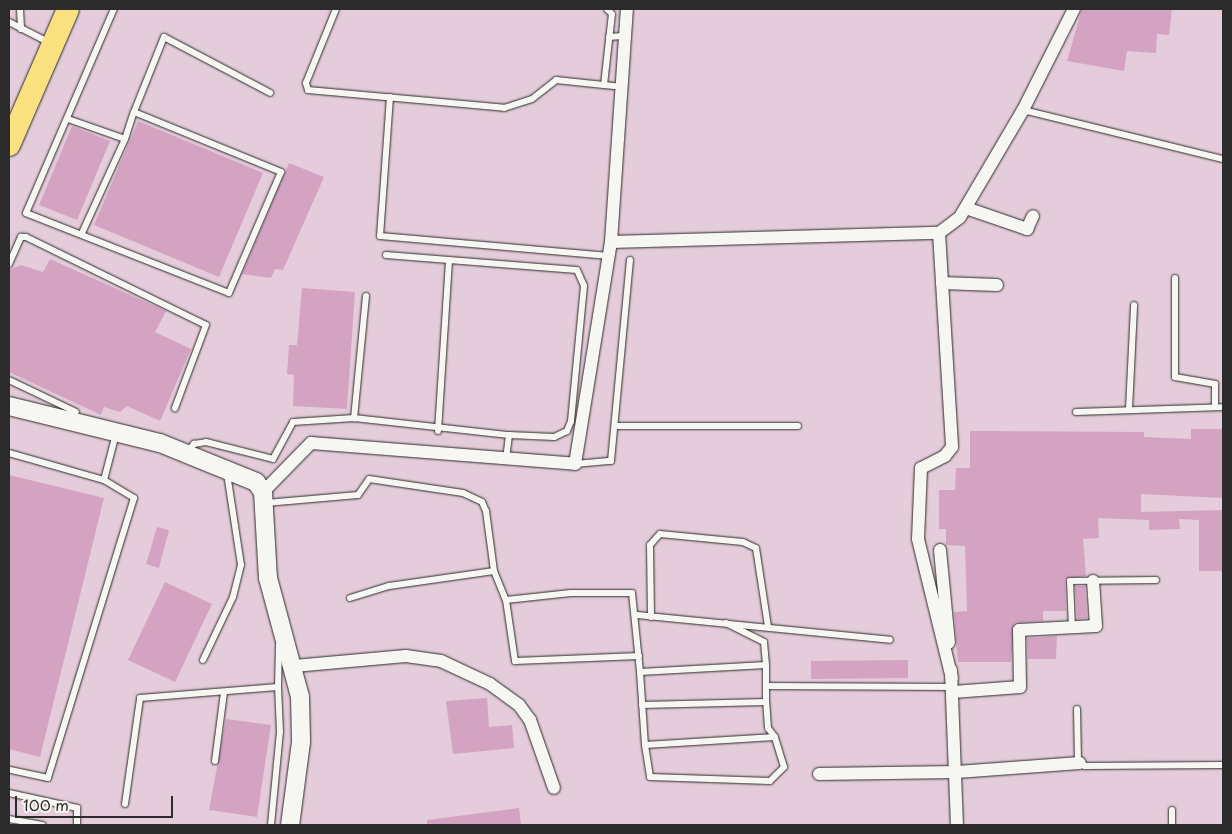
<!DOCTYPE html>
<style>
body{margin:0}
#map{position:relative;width:1232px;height:834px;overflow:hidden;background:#ecdde4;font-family:"Playpen Sans",sans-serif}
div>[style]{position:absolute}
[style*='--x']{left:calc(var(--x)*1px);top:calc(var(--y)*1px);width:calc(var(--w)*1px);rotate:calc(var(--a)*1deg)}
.built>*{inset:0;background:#e5ccda}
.building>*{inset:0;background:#d4a3c2}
.roads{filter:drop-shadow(0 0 1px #2b2b2b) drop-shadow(0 0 1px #2b2b2b)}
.lane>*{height:6px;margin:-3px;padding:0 3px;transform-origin:3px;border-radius:3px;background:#f6f6f2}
.street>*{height:12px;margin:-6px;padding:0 6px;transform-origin:6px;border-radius:6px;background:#f6f6f2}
.secondary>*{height:18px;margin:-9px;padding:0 9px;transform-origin:9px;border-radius:9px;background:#f6f6f2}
.highway>*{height:22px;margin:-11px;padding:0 11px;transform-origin:11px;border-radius:11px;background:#fae180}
span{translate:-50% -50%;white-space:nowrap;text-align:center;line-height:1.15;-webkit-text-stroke:4px #f6f6f2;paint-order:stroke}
.frame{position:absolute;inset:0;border:10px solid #2b2b2b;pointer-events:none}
.scale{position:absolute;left:15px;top:796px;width:158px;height:22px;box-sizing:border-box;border:2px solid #2b2b2b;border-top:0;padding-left:6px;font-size:15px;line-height:18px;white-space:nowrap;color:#2b2b2b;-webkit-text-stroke:4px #f6f6f2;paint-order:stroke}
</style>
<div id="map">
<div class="built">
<div style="clip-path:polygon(9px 9px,1223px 9px,1223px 825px,9px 825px)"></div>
</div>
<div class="building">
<div style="clip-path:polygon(1082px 9px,1172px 9px,1169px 35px,1157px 34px,1156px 53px,1127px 51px,1124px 71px,1067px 61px)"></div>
<div style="clip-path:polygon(138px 121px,263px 173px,219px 277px,94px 225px)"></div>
<div style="clip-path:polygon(72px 126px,110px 141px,77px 220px,39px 205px)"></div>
<div style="clip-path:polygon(289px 163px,324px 177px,283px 270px,275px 269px,271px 278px,242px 274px)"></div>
<div style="clip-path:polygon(50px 259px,166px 311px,155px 332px,191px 349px,160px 421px,127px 406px,120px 412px,104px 407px,101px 415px,9px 372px,9px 270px,21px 265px,43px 272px)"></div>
<div style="clip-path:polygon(302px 288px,355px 292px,347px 409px,293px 406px,294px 375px,287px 374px,289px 345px,297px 345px)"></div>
<div style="clip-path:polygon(1191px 429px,1223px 429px,1223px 498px,1141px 494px,1141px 512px,1223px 510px,1223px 571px,1199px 571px,1199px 520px,1179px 519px,1180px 529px,1149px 530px,1149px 520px,1098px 518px,1099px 538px,1083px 539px,1086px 576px,1065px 579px,1066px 611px,1043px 611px,1043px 621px,1014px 623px,1011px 662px,958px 662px,954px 612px,967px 611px,965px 546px,946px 545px,946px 529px,939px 529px,939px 490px,955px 490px,956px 468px,970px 468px,970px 431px,1144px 432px,1144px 437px,1191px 439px)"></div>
<div style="clip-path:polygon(9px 475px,104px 498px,40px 757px,9px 749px)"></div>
<div style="clip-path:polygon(157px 527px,169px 530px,159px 568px,146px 564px)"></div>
<div style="clip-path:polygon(165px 582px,212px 604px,175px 682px,128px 660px)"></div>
<div style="clip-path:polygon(1075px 586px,1085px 586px,1087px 618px,1077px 619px)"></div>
<div style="clip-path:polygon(1057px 636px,1056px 659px,1028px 659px,1027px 638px)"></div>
<div style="clip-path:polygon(908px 660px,908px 678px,811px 679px,811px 661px)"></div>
<div style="clip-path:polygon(487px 698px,489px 727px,512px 725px,514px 748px,453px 754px,446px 701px)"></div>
<div style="clip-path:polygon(226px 719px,271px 725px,257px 817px,209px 810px)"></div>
<div style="clip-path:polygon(519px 808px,521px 825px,427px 825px,427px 820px)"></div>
</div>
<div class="roads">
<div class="lane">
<div style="--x:20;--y:9;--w:20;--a:87"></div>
<div style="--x:336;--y:9;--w:80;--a:112.1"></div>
<div style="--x:306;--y:83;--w:7;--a:74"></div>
<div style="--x:308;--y:90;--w:197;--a:5.2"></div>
<div style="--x:504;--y:108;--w:29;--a:-18"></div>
<div style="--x:532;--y:99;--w:31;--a:-38"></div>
<div style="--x:556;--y:80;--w:48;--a:5.9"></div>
<div style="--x:604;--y:85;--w:71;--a:-83.6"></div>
<div style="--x:612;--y:14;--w:7;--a:-135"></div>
<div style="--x:9;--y:22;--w:46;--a:27.1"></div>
<div style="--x:609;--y:37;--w:13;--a:-4"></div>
<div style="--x:604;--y:85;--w:18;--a:6"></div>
<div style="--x:390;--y:97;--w:139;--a:94.1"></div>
<div style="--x:380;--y:236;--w:230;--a:5"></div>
<div style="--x:1023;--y:110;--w:206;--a:13.8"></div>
<div style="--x:134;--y:112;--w:81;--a:-68.2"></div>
<div style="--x:164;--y:37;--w:120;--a:27.8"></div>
<div style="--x:68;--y:119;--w:60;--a:19.3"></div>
<div style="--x:125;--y:139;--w:28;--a:-72"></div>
<div style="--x:134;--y:112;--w:159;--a:22.2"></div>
<div style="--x:281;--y:172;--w:132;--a:113.3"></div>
<div style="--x:229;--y:293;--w:218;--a:-158.5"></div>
<div style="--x:26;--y:213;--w:222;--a:-66.7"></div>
<div style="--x:82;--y:233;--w:103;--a:-65.4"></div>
<div style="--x:386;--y:255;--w:63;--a:4.5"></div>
<div style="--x:9;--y:264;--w:30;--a:-66"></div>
<div style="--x:21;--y:237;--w:5;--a:0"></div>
<div style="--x:26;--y:237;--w:200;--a:26.1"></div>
<div style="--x:206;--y:325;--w:89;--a:110.5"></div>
<div style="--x:1175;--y:278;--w:99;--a:90"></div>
<div style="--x:1175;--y:377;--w:41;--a:9.9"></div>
<div style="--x:1215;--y:384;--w:23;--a:90"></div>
<div style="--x:366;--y:296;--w:123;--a:95.6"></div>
<div style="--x:354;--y:418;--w:156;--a:6.3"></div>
<div style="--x:509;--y:435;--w:23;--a:97"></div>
<div style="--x:9;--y:380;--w:74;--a:25.5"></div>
<div style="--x:1129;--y:409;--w:104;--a:-87.2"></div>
<div style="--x:1076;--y:412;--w:147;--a:-1.9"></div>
<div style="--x:617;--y:426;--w:181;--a:0"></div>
<div style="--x:438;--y:431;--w:171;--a:-86.3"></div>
<div style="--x:449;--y:260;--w:128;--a:4.5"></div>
<div style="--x:577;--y:270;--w:17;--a:66"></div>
<div style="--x:584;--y:286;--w:136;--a:95.5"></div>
<div style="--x:571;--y:421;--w:11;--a:112"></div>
<div style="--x:567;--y:431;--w:14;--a:155"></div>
<div style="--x:554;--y:437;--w:45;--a:-177.5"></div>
<div style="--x:187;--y:452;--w:11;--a:-49"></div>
<div style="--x:194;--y:444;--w:12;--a:-9"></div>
<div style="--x:206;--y:442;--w:69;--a:14.2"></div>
<div style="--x:273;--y:459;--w:42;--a:-61.6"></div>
<div style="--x:293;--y:422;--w:61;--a:-3.8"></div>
<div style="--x:9;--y:453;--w:99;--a:15.9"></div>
<div style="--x:104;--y:480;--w:35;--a:31"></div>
<div style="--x:134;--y:498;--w:293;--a:107.1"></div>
<div style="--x:48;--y:778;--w:40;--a:-168"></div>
<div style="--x:575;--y:464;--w:36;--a:-5"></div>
<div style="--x:611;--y:461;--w:202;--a:-84.6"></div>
<div style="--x:104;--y:480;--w:48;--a:-75.4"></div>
<div style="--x:266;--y:503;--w:92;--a:-5"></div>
<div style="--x:358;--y:495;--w:19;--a:-55"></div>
<div style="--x:369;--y:479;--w:95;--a:8.5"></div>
<div style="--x:463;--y:493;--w:21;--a:25"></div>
<div style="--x:482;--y:502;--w:10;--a:66"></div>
<div style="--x:486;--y:511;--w:61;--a:82.4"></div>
<div style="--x:494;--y:571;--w:31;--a:68"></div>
<div style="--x:506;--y:600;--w:65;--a:-6.1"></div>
<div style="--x:571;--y:593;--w:61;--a:0"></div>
<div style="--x:632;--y:593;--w:79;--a:84.2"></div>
<div style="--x:640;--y:672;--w:126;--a:-3.2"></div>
<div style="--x:766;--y:665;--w:37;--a:90"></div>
<div style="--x:766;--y:702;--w:124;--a:178.6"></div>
<div style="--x:350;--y:598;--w:41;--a:-17.1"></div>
<div style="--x:389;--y:586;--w:106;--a:-8.1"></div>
<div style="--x:506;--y:600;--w:62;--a:81.6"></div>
<div style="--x:515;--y:661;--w:124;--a:-2.3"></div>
<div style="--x:637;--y:615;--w:254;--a:5.6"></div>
<div style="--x:651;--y:617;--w:72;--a:-90.8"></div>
<div style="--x:650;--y:545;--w:15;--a:-48"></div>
<div style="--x:660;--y:534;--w:83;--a:5.5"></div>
<div style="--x:743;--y:542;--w:14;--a:25"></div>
<div style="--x:756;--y:548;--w:79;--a:81.3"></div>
<div style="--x:726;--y:623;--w:42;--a:26.6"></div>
<div style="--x:764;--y:642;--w:23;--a:85"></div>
<div style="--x:1072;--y:628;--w:47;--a:-92.4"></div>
<div style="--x:1070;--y:581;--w:86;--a:-0.7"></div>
<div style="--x:203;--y:660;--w:70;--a:-64.5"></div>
<div style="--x:233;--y:597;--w:33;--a:-76"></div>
<div style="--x:241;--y:565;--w:93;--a:-98.7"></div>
<div style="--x:640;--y:672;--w:73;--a:86.1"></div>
<div style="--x:645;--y:745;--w:130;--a:-3.5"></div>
<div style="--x:775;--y:737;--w:11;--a:-128"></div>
<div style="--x:768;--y:728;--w:26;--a:-94"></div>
<div style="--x:766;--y:686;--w:186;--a:0.3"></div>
<div style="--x:1077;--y:709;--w:50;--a:88.9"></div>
<div style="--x:1078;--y:759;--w:10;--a:45"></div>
<div style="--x:1085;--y:766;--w:138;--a:-0.4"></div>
<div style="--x:645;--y:745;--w:32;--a:81"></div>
<div style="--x:650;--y:777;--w:120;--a:1.9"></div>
<div style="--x:770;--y:781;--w:20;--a:-45"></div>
<div style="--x:784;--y:767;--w:31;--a:-107"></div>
<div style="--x:215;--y:761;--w:69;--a:-82.5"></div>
<div style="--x:9;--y:793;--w:70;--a:12.4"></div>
<div style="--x:77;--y:808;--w:17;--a:90"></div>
<div style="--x:125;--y:804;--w:107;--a:-81.9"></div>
<div style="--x:140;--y:698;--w:138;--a:-4.6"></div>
<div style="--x:278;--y:687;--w:42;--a:-88.6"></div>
<div style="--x:1172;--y:810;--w:15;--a:90"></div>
<div style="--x:9;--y:819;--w:34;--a:10"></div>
<div style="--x:271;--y:825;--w:93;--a:-84.5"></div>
<div style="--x:280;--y:732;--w:45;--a:-92.5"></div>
</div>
<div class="street">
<div style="--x:966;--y:208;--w:65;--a:19"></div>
<div style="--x:1027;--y:229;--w:14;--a:-65"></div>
<div style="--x:939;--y:233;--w:214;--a:86.5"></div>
<div style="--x:952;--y:447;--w:11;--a:128"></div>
<div style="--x:945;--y:456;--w:27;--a:153"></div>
<div style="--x:921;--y:468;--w:71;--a:92.4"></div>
<div style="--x:918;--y:539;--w:143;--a:76.3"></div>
<div style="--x:611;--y:242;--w:328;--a:-1.6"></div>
<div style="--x:939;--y:233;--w:26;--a:-37"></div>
<div style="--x:960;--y:217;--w:124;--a:-59.5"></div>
<div style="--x:1023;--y:110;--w:113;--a:-63.2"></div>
<div style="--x:942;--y:283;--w:55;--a:2.1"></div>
<div style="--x:263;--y:492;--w:69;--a:-45.6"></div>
<div style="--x:311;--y:443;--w:265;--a:4.5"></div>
<div style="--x:575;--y:464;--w:225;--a:-80.8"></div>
<div style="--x:611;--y:242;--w:234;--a:-86.1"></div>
<div style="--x:940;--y:550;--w:93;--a:84.5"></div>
<div style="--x:294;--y:666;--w:112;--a:-5.1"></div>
<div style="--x:406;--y:656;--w:35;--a:8"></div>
<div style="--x:441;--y:661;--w:54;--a:25.1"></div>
<div style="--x:490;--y:684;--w:36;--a:36"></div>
<div style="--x:519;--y:705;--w:19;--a:54"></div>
<div style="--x:530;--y:720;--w:72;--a:70.6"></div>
<div style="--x:951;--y:670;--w:155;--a:87.8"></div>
<div style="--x:953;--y:692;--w:67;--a:-4.3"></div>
<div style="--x:1020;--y:687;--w:57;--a:-91"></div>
<div style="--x:1019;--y:630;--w:77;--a:-3"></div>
<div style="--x:1096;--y:626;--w:45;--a:-93.8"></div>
<div style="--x:819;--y:774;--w:138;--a:-0.8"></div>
<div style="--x:957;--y:772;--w:123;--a:-4.2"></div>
</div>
<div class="secondary">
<div style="--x:9;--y:406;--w:155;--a:13.8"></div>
<div style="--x:160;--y:443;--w:104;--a:22.1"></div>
<div style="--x:256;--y:482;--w:12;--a:55"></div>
<div style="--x:263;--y:492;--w:86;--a:86.7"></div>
<div style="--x:268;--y:578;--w:123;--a:74.9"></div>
<div style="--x:300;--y:697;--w:45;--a:88.7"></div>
<div style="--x:301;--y:742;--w:84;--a:97.5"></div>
</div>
<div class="highway">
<div style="--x:9;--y:145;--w:148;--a:-66.5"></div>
</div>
</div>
<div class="frame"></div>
<div class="scale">100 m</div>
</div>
